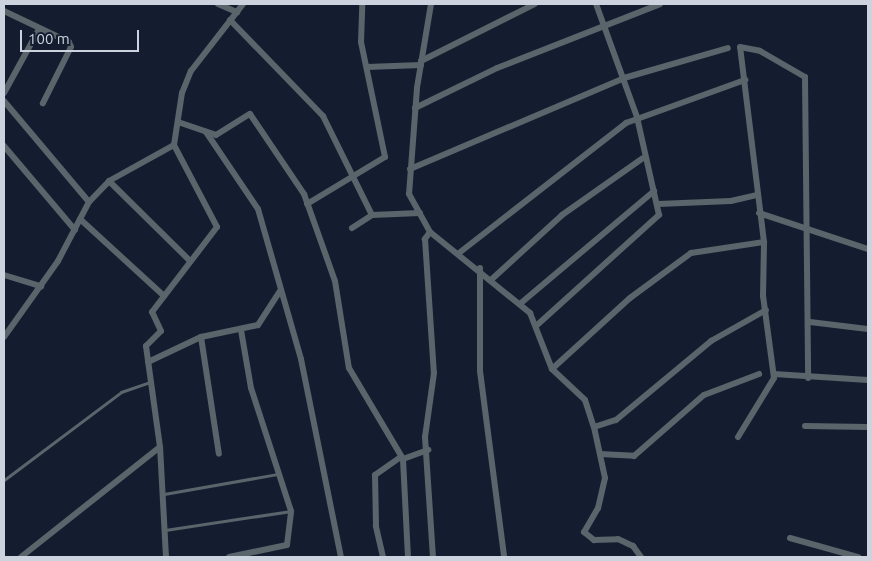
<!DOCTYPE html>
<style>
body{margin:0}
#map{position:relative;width:872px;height:561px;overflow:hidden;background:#131d2f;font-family:Ubuntu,sans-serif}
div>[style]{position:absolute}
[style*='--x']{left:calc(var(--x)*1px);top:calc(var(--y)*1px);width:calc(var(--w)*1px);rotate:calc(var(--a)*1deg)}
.service>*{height:3px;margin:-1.5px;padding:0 1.5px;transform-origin:1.5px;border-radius:1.5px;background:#5a646b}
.minor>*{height:6px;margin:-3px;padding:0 3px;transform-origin:3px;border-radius:3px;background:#5a646b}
span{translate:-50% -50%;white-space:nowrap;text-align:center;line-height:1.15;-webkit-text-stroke:5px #131d2f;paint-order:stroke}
.frame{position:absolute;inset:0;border:5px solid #ccd3df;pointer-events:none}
.scale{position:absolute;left:20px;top:30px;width:119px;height:22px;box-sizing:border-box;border:2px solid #ccd3df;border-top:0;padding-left:6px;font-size:15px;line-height:18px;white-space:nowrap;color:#ccd3df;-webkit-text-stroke:4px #131d2f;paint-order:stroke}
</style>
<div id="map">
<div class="service">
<div style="--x:4;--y:480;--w:146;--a:-36.9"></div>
<div style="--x:121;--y:392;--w:31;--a:-19"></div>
<div style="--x:164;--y:494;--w:116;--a:-10"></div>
<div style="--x:165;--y:530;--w:126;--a:-8.6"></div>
</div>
<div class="minor">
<div style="--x:218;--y:4;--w:21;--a:23"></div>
<div style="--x:431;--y:4;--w:85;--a:99.5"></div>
<div style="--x:417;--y:88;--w:106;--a:94.3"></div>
<div style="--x:409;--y:194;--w:43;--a:61.1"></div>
<div style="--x:430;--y:232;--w:9;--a:126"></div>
<div style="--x:425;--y:239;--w:134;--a:86.2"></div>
<div style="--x:434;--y:373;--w:65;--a:98"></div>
<div style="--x:425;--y:437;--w:120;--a:86.2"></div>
<div style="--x:4;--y:11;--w:72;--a:25.5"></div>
<div style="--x:69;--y:42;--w:5;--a:68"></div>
<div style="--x:71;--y:47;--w:63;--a:116.6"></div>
<div style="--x:230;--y:20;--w:134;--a:45.9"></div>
<div style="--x:323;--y:116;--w:110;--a:63.7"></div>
<div style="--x:421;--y:61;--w:127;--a:-26.6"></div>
<div style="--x:367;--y:67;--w:54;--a:-2.1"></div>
<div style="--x:4;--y:93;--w:71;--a:-61.3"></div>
<div style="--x:4;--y:101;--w:132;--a:49.9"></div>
<div style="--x:415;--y:108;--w:91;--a:-26"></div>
<div style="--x:497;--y:68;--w:175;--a:-21.4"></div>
<div style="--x:178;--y:122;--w:40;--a:18.9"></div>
<div style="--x:216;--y:135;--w:40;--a:-32"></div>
<div style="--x:250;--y:114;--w:97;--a:56"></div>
<div style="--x:304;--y:194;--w:92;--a:70.4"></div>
<div style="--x:335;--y:281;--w:88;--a:80.9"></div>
<div style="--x:349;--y:368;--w:106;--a:59.3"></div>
<div style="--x:403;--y:459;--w:98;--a:87.1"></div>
<div style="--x:206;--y:132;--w:93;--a:56"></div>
<div style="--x:258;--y:209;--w:156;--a:74"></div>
<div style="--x:301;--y:359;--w:202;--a:78.6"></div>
<div style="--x:4;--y:146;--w:110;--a:49.8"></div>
<div style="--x:410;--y:169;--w:233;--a:-23"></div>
<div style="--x:624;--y:78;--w:108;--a:-16.1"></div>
<div style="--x:109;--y:181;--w:114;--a:44.6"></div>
<div style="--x:307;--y:204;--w:91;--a:-31.1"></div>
<div style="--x:385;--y:157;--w:117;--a:-101.8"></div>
<div style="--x:361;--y:42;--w:38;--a:-88"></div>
<div style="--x:658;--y:204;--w:73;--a:-2.4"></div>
<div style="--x:731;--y:201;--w:27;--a:-13"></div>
<div style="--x:759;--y:213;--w:115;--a:18.3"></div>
<div style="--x:80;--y:219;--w:114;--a:42.5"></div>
<div style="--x:352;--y:228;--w:24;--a:-33"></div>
<div style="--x:372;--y:215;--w:48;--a:-2.4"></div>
<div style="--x:430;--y:232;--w:129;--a:39"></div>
<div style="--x:530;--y:313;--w:60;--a:68.6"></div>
<div style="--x:552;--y:369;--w:45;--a:43.2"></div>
<div style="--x:585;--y:400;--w:28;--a:72"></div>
<div style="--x:594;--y:427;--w:52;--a:77.8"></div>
<div style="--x:605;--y:478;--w:31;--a:103"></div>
<div style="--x:598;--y:508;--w:28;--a:120"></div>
<div style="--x:584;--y:532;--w:13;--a:39"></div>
<div style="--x:594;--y:540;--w:24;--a:-2"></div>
<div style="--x:618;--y:539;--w:17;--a:25"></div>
<div style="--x:633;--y:546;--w:14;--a:54"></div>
<div style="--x:459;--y:253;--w:212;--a:-37.9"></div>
<div style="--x:626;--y:123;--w:127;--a:-19.9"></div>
<div style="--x:480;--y:268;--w:103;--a:90"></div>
<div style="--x:480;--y:371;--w:188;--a:82.6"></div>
<div style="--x:4;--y:275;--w:39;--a:17"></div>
<div style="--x:492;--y:279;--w:95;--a:-42.4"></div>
<div style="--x:562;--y:215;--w:99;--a:-35.1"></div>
<div style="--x:521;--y:303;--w:174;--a:-40.1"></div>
<div style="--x:810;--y:322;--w:58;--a:6.9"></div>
<div style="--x:536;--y:326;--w:166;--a:-42.1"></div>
<div style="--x:659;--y:215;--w:100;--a:-102.7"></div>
<div style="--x:637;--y:117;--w:120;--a:-109.9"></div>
<div style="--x:4;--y:337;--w:93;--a:-54.6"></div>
<div style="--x:58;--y:261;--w:67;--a:-62.3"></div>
<div style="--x:89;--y:202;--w:29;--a:-46"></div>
<div style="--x:109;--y:181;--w:74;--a:-29"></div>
<div style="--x:174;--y:145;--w:53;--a:-81.3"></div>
<div style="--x:182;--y:93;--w:24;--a:-68"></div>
<div style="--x:191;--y:71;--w:85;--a:-52.2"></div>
<div style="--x:201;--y:337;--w:118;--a:81.3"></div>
<div style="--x:148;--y:362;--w:59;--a:-25.3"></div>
<div style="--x:201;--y:337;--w:58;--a:-11.9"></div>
<div style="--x:258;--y:325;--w:40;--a:-57.1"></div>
<div style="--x:552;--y:369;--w:105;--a:-42.3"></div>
<div style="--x:630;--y:298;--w:76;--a:-36.4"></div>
<div style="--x:691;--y:253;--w:74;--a:-8.6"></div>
<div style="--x:774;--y:374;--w:94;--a:3.7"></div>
<div style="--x:805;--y:426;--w:63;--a:0.9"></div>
<div style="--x:594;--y:427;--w:23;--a:-18"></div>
<div style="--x:616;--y:420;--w:124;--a:-39.7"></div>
<div style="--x:711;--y:341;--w:63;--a:-29.4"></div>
<div style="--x:738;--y:437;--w:69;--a:-58.6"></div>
<div style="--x:774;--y:378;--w:83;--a:-97.6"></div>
<div style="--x:763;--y:296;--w:54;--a:-88.9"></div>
<div style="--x:764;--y:242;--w:196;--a:-97"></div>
<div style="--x:740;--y:47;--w:20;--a:11"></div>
<div style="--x:760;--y:51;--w:52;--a:30"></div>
<div style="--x:805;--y:77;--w:301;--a:89.4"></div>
<div style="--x:600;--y:454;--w:34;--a:3"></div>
<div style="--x:634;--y:456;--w:93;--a:-41.1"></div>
<div style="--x:704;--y:395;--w:59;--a:-20.9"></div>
<div style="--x:403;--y:459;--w:27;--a:-20"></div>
<div style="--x:790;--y:538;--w:71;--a:15.6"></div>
<div style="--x:21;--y:557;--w:177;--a:-38.4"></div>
<div style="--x:166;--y:557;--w:110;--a:-93.1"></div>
<div style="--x:160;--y:447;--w:102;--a:-97.9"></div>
<div style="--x:146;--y:346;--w:21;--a:-45"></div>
<div style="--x:161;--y:331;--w:21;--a:-115"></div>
<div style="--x:152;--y:312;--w:107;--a:-52.6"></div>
<div style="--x:217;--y:227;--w:93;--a:-117.7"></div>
<div style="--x:229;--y:557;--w:59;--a:-11.7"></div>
<div style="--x:287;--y:545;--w:34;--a:-83"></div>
<div style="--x:291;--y:511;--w:129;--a:-108"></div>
<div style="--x:251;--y:388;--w:59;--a:-99.8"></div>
<div style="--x:383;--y:557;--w:32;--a:-103"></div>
<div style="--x:376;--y:526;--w:51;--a:-91.1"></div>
<div style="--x:375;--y:475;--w:32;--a:-35"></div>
</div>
<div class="frame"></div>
<div class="scale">100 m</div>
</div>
